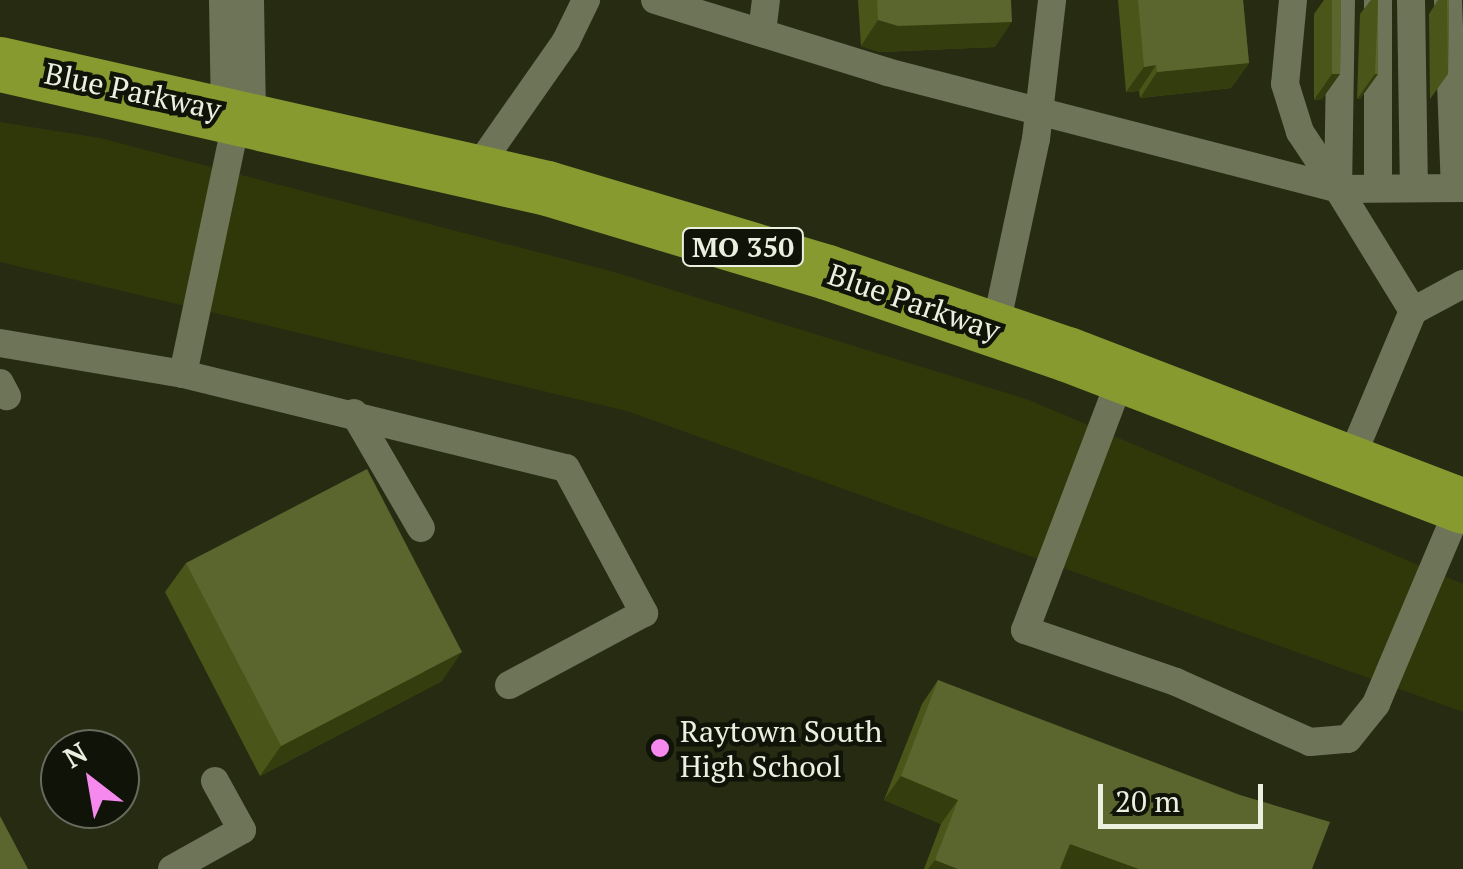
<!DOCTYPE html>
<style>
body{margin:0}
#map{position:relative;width:1463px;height:869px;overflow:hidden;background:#262b12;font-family:"PT Serif",serif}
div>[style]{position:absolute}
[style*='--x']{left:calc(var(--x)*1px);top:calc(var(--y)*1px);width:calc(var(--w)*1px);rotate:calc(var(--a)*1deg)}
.green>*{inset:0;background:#303809}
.lane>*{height:28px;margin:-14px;padding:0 14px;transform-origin:14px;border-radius:14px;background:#6d7458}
.secondary>*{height:55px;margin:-27.5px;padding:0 27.5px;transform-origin:27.5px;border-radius:27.5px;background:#6d7458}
.highway>*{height:55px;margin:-27.5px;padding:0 27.5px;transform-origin:27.5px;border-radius:27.5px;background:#869a30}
.wall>*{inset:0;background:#4a5519}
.shaded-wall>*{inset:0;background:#343d0d}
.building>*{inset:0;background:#5b652e}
.dots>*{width:28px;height:28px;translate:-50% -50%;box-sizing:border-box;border:5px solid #101308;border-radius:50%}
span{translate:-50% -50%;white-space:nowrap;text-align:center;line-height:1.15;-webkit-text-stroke:9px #101308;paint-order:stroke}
.shield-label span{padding:2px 8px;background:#101308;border:2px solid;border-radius:8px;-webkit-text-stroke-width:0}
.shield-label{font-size:28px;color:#eaefdf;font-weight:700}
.street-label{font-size:30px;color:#eaefdf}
.poi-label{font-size:30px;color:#eaefdf}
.left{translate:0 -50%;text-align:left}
.north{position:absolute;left:40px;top:729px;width:100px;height:100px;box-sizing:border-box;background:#101308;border:2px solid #676b5e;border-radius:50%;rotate:329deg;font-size:28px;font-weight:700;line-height:40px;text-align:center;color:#eaefdf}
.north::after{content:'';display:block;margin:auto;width:35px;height:45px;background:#f589ee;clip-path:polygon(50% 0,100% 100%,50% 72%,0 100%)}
.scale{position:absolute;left:1098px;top:784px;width:165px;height:45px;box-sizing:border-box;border:5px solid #eaefdf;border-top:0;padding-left:12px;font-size:30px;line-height:35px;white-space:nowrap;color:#eaefdf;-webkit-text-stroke:8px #101308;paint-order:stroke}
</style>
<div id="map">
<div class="green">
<div style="clip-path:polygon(0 122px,100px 138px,614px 272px,1029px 400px,1463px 584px,1463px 712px,627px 411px,0 262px)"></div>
</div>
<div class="lane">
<div style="--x:655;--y:0;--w:243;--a:17.2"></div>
<div style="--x:887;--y:72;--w:466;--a:14.5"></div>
<div style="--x:1293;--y:0;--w:84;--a:95.4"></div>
<div style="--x:1285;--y:84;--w:50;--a:72.6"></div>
<div style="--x:1300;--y:132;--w:69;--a:56.3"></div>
<div style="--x:1338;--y:189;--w:125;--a:-0.5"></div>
<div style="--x:1341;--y:0;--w:189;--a:90.9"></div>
<div style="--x:1338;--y:189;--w:143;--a:58.4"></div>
<div style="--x:1413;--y:311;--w:163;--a:112.8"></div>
<div style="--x:1378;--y:0;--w:188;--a:90"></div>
<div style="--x:1411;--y:0;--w:188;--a:89.1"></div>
<div style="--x:1448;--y:0;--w:188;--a:87.9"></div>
<div style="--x:762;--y:32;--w:32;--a:-83"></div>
<div style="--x:475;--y:171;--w:159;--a:-55"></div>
<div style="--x:566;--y:41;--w:46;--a:-64"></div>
<div style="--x:1413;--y:311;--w:57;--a:-28.4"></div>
<div style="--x:995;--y:330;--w:195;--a:-77.9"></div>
<div style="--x:1036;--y:139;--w:140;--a:-83.4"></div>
<div style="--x:0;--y:343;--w:186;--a:9.6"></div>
<div style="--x:183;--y:374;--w:266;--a:-78.1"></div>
<div style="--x:183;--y:374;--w:394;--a:13.8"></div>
<div style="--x:566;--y:468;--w:165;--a:61.7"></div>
<div style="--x:644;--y:613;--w:153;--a:151.9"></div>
<div style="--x:1122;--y:375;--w:273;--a:110.8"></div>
<div style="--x:1025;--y:630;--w:160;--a:19"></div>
<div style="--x:1176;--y:682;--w:147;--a:24.1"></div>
<div style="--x:1310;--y:742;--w:38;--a:-5"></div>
<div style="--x:1348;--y:739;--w:45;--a:-51.3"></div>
<div style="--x:1376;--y:704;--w:216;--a:-67.1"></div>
<div style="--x:0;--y:383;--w:15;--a:62"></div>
<div style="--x:354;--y:413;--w:133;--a:59.8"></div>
<div style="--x:172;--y:869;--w:80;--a:-29.1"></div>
<div style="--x:242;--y:830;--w:56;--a:-118.9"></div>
</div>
<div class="secondary">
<div style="--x:236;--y:0;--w:114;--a:89"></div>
</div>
<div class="highway">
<div style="--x:0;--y:64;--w:561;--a:12.77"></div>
<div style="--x:547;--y:188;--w:292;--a:16.7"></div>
<div style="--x:827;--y:272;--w:254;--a:18.9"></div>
<div style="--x:1067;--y:354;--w:424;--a:21"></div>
</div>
<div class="wall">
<div style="clip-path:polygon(858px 0,1011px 0,995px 47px,880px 52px,861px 46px)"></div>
<div style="clip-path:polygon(1118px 0,1243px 0,1249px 63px,1231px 88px,1140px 98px,1139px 91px,1126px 92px)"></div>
<div style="clip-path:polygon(1324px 0,1341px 0,1340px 74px,1322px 99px,1314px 100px,1314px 14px)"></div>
<div style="clip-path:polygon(1371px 0,1378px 0,1378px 74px,1360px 99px,1357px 99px,1360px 14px)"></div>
<div style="clip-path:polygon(1438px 0,1449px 0,1448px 74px,1430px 99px,1429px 14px)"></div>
<div style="clip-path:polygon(186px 563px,442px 681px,260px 776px,165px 592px)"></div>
<div style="clip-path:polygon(938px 680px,1312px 869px,924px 869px,941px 824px,884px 800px,922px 704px)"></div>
</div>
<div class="shaded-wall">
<div style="clip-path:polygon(878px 20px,1012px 22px,995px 47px,880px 52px,861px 46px)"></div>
<div style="clip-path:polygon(1249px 63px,1231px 88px,1140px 98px,1157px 72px)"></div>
<div style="clip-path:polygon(1156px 65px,1139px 91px,1126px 92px,1144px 67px)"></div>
<div style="clip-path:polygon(1332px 74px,1340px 74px,1322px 99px,1314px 100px)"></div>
<div style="clip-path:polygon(1375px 74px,1378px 74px,1360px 99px,1357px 99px)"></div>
<div style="clip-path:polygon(462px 652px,442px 681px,260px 776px,281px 746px)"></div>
<div style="clip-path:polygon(901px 776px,958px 800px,941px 824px,884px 800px)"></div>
<div style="clip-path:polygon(1070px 844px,1139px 869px,1058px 869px)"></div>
<div style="clip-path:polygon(935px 860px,958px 869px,928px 869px)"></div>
</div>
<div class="building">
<div style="clip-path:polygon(877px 0,1011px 0,1012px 22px,898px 26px,878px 20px)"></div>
<div style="clip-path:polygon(1138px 0,1243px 0,1249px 63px,1157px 72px,1156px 65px,1144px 67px)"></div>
<div style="clip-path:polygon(1332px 0,1341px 0,1340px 74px,1332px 74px)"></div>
<div style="clip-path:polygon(1378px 0,1378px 74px,1375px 74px)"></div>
<div style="clip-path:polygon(1447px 0,1449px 0,1448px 74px)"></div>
<div style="clip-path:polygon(367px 469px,462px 652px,281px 746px,186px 563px)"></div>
<div style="clip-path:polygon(938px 680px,1240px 795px,1330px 822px,1312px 869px,1139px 869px,1070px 844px,1060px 869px,958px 869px,935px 860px,958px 800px,901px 776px)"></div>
<div style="clip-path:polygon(0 816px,28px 869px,0 869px)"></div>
</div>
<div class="dots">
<div style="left:660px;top:748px;background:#f589ee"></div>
</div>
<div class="shield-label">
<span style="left:743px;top:247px">MO 350</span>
</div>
<div class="street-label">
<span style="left:133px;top:91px;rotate:12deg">Blue Parkway</span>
<span style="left:914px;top:302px;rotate:19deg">Blue Parkway</span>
</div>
<div class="poi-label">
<span class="left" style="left:680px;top:748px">Raytown South<br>High School</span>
</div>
<div class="north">N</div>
<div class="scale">20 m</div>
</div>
